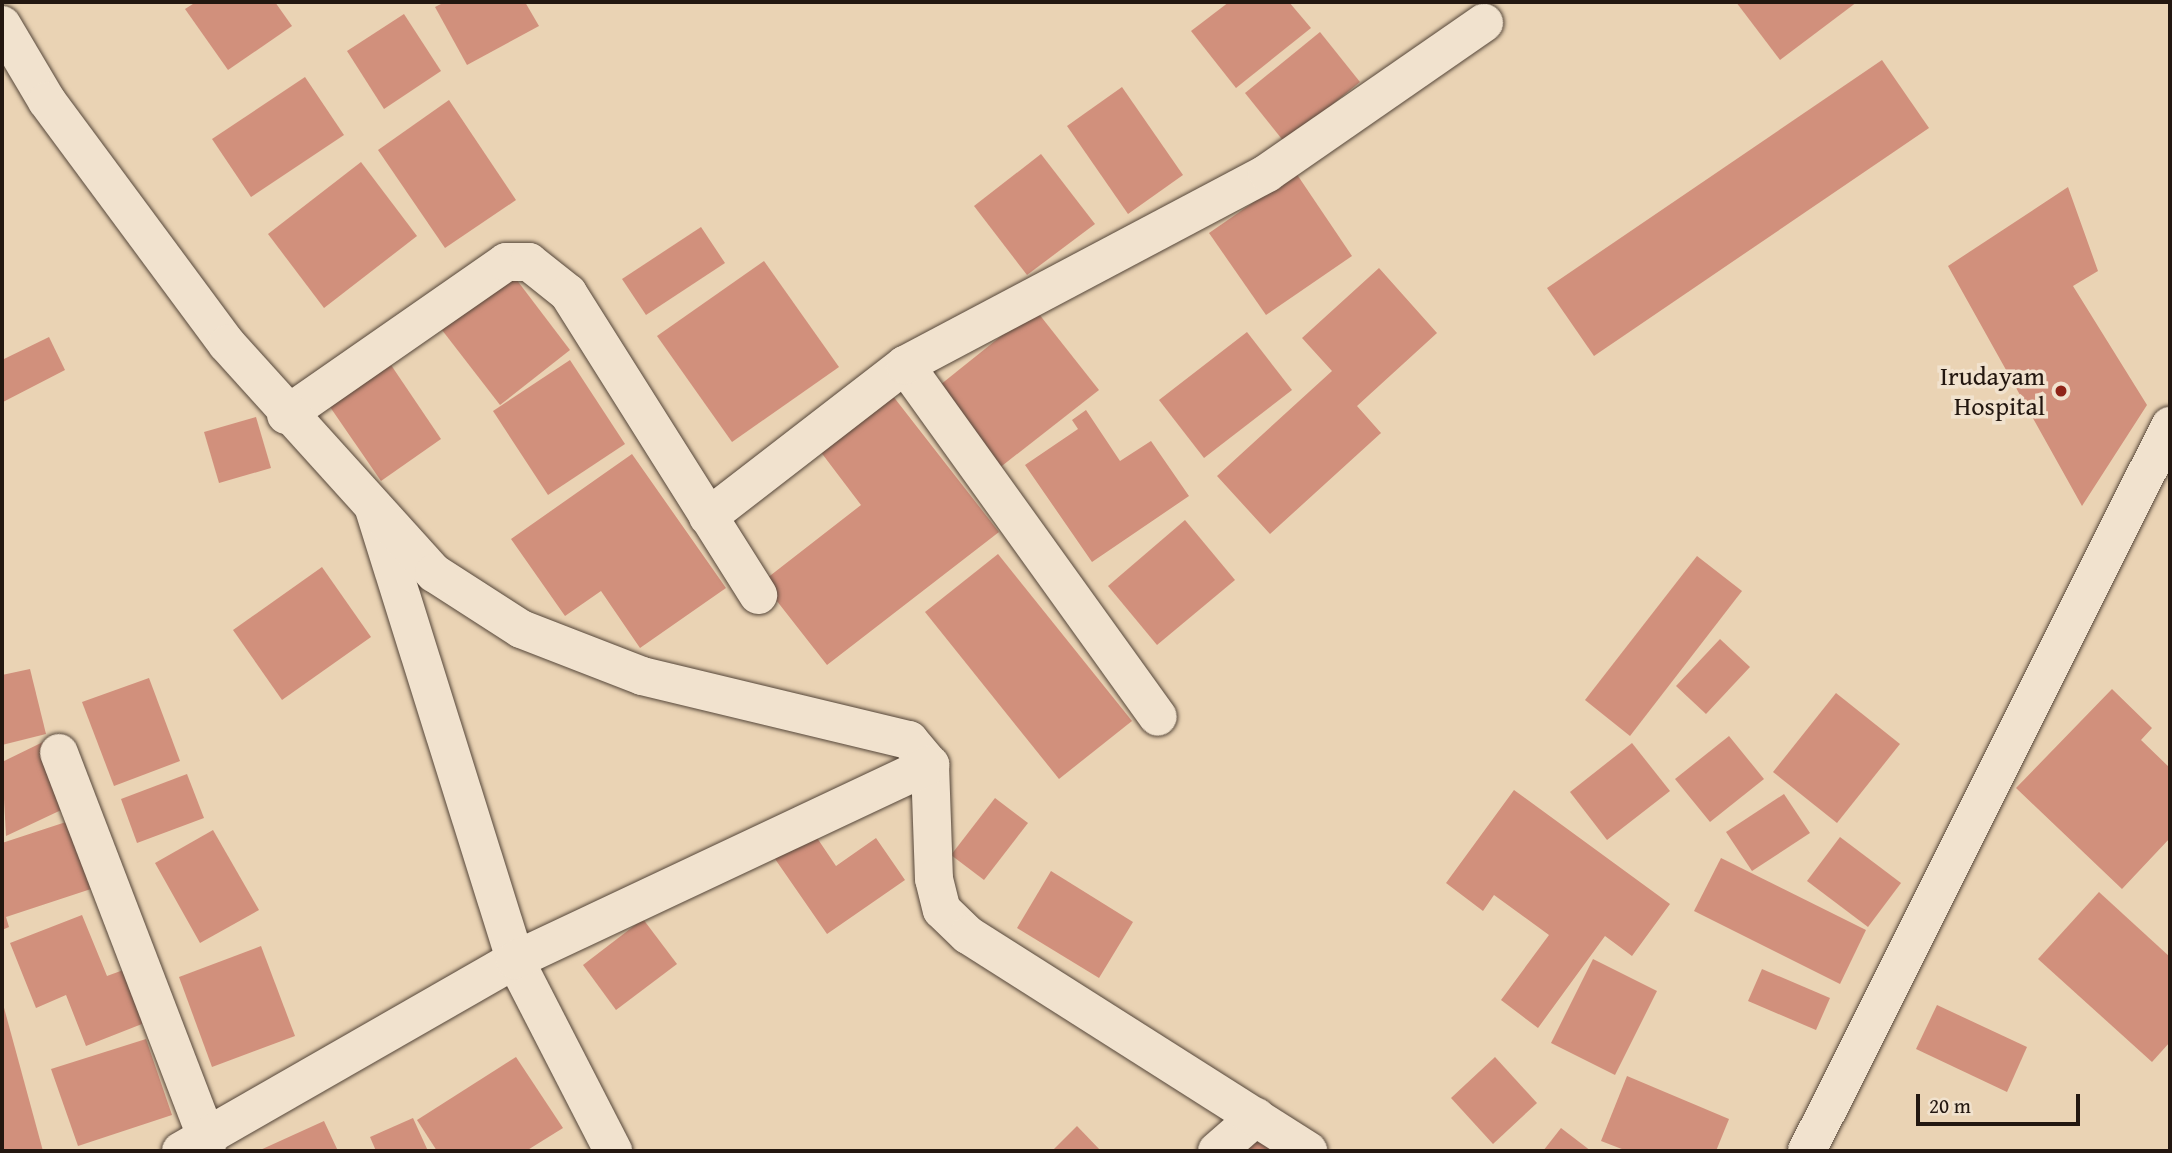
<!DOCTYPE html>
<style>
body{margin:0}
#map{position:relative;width:2172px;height:1153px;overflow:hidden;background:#ead3b4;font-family:"Gentium Book Plus",serif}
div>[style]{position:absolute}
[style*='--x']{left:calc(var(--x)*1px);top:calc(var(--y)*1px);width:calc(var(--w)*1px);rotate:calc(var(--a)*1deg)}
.building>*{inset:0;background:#d1907c}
.roads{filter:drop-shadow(0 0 2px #554639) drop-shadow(0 0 2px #554639)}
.minor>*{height:38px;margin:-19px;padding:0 19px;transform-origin:19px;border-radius:19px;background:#f1e2ce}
.tertiary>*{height:38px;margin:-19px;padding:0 19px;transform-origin:19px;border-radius:19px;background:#f1e2ce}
.dots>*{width:19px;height:19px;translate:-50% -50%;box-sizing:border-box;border:4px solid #f1e2ce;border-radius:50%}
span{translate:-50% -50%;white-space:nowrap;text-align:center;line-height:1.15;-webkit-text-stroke:7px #f1e2ce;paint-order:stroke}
.poi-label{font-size:26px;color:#231710}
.right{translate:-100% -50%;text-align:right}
.frame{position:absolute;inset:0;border:4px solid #231710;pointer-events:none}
.scale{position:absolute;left:1916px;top:1094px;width:164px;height:32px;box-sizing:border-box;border:4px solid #231710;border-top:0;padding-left:9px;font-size:21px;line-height:24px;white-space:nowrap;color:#231710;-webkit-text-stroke:5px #f1e2ce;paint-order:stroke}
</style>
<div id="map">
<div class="building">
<div style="clip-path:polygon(196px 2px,275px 2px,292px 26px,228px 70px,185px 9px)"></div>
<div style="clip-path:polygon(445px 2px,525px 2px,539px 26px,467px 65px,435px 7px)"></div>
<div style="clip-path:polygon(1229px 2px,1289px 2px,1311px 28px,1236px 88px,1191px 31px)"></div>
<div style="clip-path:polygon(1736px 2px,1857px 2px,1780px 60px)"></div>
<div style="clip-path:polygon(404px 14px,441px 71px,384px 109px,347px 51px)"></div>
<div style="clip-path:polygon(1320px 32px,1360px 82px,1285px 143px,1245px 93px)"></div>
<div style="clip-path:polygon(1882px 60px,1929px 128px,1594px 356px,1547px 288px)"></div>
<div style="clip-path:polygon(305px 77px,344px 135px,251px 197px,212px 139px)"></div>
<div style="clip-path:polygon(1122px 87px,1183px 175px,1128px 214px,1067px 126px)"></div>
<div style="clip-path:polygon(449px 100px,516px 200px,445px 248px,378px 150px)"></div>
<div style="clip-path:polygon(1041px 154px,1095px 224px,1027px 275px,974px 206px)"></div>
<div style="clip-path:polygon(361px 162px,417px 236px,324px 308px,268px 234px)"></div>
<div style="clip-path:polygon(1296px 173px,1352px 256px,1266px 315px,1209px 233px)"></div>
<div style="clip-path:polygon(2068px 187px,2098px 271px,2073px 286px,2147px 405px,2082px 506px,1948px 266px)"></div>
<div style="clip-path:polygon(701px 227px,725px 263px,646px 315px,622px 279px)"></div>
<div style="clip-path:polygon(764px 261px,839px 367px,732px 442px,657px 336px)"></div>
<div style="clip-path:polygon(1379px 268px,1437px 333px,1357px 406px,1381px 433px,1270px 534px,1217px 476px,1332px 371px,1302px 338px)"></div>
<div style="clip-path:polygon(513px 275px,570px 350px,500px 405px,442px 330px)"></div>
<div style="clip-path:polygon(1035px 309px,1099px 390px,998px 469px,935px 389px)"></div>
<div style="clip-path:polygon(1247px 332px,1292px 390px,1204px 458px,1159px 400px)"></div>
<div style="clip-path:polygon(49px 337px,65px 370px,3px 402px,2px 360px)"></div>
<div style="clip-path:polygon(570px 360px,625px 444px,548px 495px,493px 411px)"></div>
<div style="clip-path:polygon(389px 362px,441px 439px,381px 481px,328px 404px)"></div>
<div style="clip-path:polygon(889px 391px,999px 532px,827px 665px,762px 582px,861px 505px,817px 447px)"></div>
<div style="clip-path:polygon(1086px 410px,1120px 461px,1151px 441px,1189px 496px,1092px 562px,1025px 465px,1078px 429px,1072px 420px)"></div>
<div style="clip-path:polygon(256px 417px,271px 468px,219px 483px,204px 432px)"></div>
<div style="clip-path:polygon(632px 454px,726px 588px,640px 648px,601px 591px,565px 616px,511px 539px)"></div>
<div style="clip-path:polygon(1185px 520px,1235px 580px,1157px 645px,1108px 586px)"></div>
<div style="clip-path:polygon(998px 554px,1132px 721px,1059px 779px,925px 612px)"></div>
<div style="clip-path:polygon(1697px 556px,1742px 591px,1630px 736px,1585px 700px)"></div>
<div style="clip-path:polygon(322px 567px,371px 637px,282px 700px,233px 630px)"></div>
<div style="clip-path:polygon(1720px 639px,1750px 667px,1706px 714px,1676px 686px)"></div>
<div style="clip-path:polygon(30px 669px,46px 734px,2px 745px,2px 675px)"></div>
<div style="clip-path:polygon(149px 678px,180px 761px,114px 786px,82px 702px)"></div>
<div style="clip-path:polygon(2112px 689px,2152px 728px,2141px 740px,2170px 768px,2170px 838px,2122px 889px,2016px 788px)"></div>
<div style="clip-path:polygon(1836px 693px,1900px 744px,1837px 823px,1773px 772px)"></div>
<div style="clip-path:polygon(1729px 736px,1764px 779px,1710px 822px,1675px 779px)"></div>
<div style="clip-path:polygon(43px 742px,74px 804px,6px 836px,2px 762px)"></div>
<div style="clip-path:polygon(1632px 743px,1670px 791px,1607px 840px,1570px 792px)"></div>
<div style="clip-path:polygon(187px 774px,204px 818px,137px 843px,121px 799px)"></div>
<div style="clip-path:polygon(1514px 790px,1670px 904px,1632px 956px,1605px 936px,1538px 1028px,1501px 1000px,1549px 935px,1494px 895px,1483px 911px,1446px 883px)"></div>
<div style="clip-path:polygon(1784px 794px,1810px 833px,1752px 871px,1726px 832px)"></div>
<div style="clip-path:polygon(995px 798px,1028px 823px,984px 880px,951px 855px)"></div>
<div style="clip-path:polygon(72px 820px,94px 888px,6px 917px,9px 927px,2px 930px,2px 843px)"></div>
<div style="clip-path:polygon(811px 829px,836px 866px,876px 838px,905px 880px,827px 934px,773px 856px)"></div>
<div style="clip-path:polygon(213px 830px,259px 910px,200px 943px,155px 863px)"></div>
<div style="clip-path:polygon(1840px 837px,1901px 883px,1868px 927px,1807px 881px)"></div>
<div style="clip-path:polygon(1721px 858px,1866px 930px,1840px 984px,1694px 911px)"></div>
<div style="clip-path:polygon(1051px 871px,1133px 922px,1099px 978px,1017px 928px)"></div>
<div style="clip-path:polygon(2099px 892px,2170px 957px,2170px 1042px,2152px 1062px,2038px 959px)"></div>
<div style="clip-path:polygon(82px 915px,107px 976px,126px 969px,147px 1022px,86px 1046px,66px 995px,36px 1008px,10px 943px)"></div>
<div style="clip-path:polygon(643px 919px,677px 964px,616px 1010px,583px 965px)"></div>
<div style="clip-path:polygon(261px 946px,295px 1036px,212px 1067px,179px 977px)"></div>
<div style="clip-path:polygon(1593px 959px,1657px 991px,1615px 1075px,1551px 1043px)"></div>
<div style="clip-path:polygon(1762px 969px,1830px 998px,1816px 1030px,1748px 1001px)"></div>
<div style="clip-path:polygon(2px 1004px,3px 1004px,43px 1151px,2px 1151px)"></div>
<div style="clip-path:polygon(1937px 1005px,2027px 1047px,2007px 1092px,1916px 1049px)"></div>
<div style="clip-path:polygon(146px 1039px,172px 1115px,78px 1146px,51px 1069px)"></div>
<div style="clip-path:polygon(516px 1057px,563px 1128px,526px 1151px,437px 1151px,417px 1120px)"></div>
<div style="clip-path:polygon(1495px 1057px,1537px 1103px,1493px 1144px,1451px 1098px)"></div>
<div style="clip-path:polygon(1627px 1076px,1729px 1119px,1716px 1151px,1627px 1151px,1601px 1141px)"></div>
<div style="clip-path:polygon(413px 1118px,428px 1151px,376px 1151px,370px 1137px)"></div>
<div style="clip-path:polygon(324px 1121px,338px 1151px,258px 1151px)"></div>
<div style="clip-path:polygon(1077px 1126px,1101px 1151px,1052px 1151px)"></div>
<div style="clip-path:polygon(1561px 1128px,1591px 1151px,1543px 1151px)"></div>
<div style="clip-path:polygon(1257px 1132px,1275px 1151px,1237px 1151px)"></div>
</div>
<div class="roads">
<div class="minor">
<div style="--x:905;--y:365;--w:433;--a:54.3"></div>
<div style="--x:286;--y:415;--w:268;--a:-34.8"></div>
<div style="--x:506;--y:262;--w:23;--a:0"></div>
<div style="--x:529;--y:262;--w:50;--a:38.5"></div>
<div style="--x:568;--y:293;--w:357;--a:57.8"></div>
<div style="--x:374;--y:509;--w:473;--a:72.6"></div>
<div style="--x:515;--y:960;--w:215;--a:62.8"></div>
<div style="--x:708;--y:517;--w:249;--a:-37.7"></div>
<div style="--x:905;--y:365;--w:410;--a:-27.9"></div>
<div style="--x:1267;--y:173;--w:264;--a:-34.7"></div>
<div style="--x:59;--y:753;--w:416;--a:69"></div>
<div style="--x:1217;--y:1151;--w:52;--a:-41.1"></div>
</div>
<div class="tertiary">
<div style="--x:2;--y:25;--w:88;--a:59.4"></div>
<div style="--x:47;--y:101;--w:302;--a:53.5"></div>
<div style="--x:227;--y:344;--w:309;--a:47.9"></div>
<div style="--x:434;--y:573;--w:103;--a:32.8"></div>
<div style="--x:521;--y:629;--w:130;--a:21.2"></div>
<div style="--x:642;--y:676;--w:275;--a:13.5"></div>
<div style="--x:909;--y:740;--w:33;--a:50"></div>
<div style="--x:930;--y:765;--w:114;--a:88"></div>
<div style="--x:934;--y:879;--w:32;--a:76"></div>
<div style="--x:942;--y:910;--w:36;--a:44"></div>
<div style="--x:968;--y:935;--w:403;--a:32.4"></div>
<div style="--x:181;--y:1151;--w:385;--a:-29.8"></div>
<div style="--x:515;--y:960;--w:459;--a:-25.2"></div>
<div style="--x:1807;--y:1151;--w:811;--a:-63.4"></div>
</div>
</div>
<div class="dots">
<div style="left:2061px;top:391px;background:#8f2418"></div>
</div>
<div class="poi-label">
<span class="right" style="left:2045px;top:391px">Irudayam<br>Hospital</span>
</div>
<div class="frame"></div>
<div class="scale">20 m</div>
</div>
